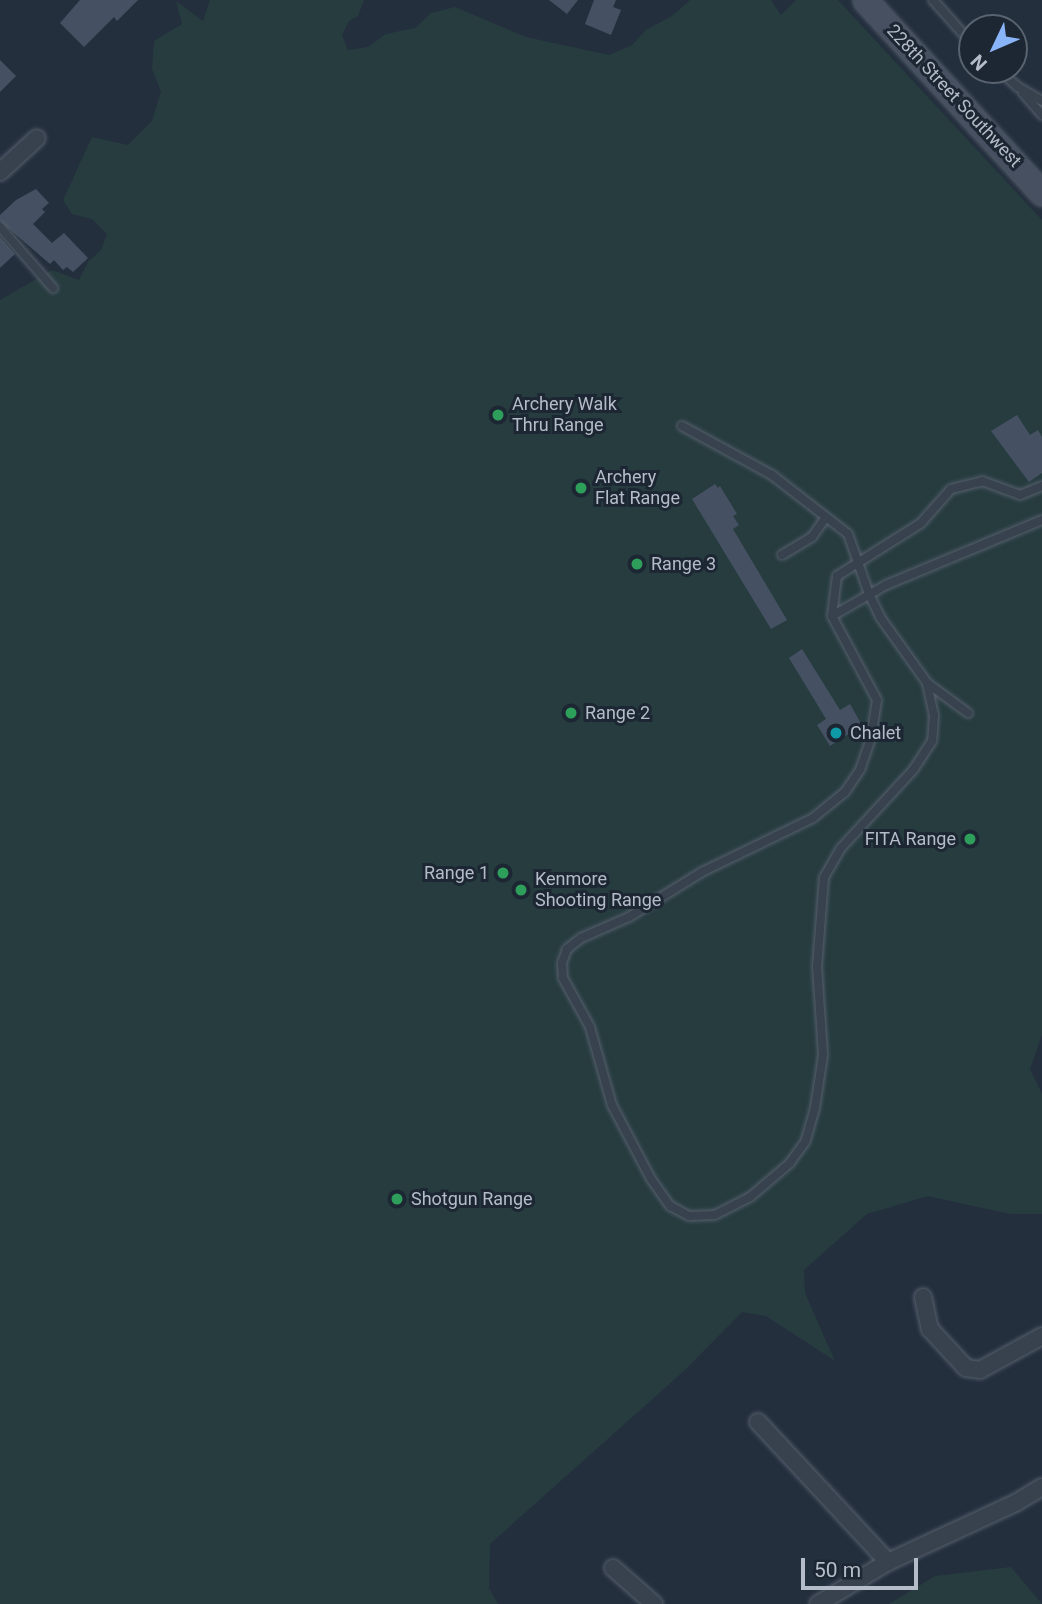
<!DOCTYPE html>
<style>
body{margin:0}
#map{position:relative;width:1042px;height:1604px;overflow:hidden;background:#242f3e;font-family:Roboto,sans-serif}
div>[style]{position:absolute}
[style*='--x']{left:calc(var(--x)*1px);top:calc(var(--y)*1px);width:calc(var(--w)*1px);rotate:calc(var(--a)*1deg)}
.green>*{inset:0;background:#263c3f}
.building>*{inset:0;background:#455162}
.roads{filter:drop-shadow(0 0 2px #565f6c) drop-shadow(0 0 2px #565f6c)}
.lane>*{height:8px;margin:-4px;padding:0 4px;transform-origin:4px;border-radius:4px;background:#38414e}
.street>*{height:16px;margin:-8px;padding:0 8px;transform-origin:8px;border-radius:8px;background:#38414e}
.secondary>*{height:23px;margin:-11.5px;padding:0 11.5px;transform-origin:11.5px;border-radius:11.5px;background:#465061}
.dots>*{width:19px;height:19px;translate:-50% -50%;box-sizing:border-box;border:4px solid #1d2633;border-radius:50%}
span{translate:-50% -50%;white-space:nowrap;text-align:center;line-height:1.15;-webkit-text-stroke:6px #1d2633;paint-order:stroke}
.street-label{font-size:18px;color:#b4bcc9}
.poi-label{font-size:18px;color:#b4bcc9}
.left{translate:0 -50%;text-align:left}
.right{translate:-100% -50%;text-align:right}
.north{position:absolute;left:958px;top:14px;width:70px;height:70px;box-sizing:border-box;background:#1d2633;border:2px solid #59626f;border-radius:50%;rotate:226deg;font-size:19px;font-weight:700;line-height:28px;text-align:center;color:#b4bcc9}
.north::after{content:'';display:block;margin:auto;width:24px;height:32px;background:#8ab4f8;clip-path:polygon(50% 0,100% 100%,50% 72%,0 100%)}
.scale{position:absolute;left:801px;top:1558px;width:117px;height:32px;box-sizing:border-box;border:4px solid #b4bcc9;border-top:0;padding-left:9px;font-size:21px;line-height:24px;white-space:nowrap;color:#b4bcc9;-webkit-text-stroke:5px #1d2633;paint-order:stroke}
</style>
<div id="map">
<div class="green">
<div style="clip-path:polygon(210px 0,364px 0,358px 16px,349px 21px,342px 35px,348px 50px,368px 47px,386px 34px,415px 28px,431px 13px,455px 7px,526px 37px,609px 55px,632px 45px,646px 30px,672px 16px,690px 0,771px 0,781px 15px,796px 0,838px 0,1042px 220px,1042px 1035px,1030px 1069px,1042px 1094px,1042px 1214px,1010px 1214px,928px 1196px,867px 1214px,804px 1270px,805px 1293px,835px 1361px,766px 1316px,742px 1312px,685px 1370px,490px 1544px,489px 1588px,498px 1604px,0 1604px,0 300px,52px 270px,79px 280px,88px 262px,101px 250px,107px 234px,92px 219px,72px 214px,63px 200px,92px 137px,128px 145px,152px 121px,161px 91px,152px 69px,154px 41px,182px 24px,176px 1px,203px 21px)"></div>
<div style="clip-path:polygon(1011px 1567px,1042px 1604px,889px 1604px,935px 1576px)"></div>
</div>
<div class="building">
<div style="clip-path:polygon(80px 0,138px 0,117px 21px,114px 17px,84px 47px,60px 23px)"></div>
<div style="clip-path:polygon(549px 0,578px 0,567px 14px)"></div>
<div style="clip-path:polygon(594px 0,616px 0,613px 7px,621px 10px,611px 35px,585px 24px)"></div>
<div style="clip-path:polygon(0 60px,16px 76px,0 92px)"></div>
<div style="clip-path:polygon(36px 189px,49px 203px,42px 209px,45px 212px,33px 224px,52px 243px,64px 233px,88px 258px,73px 272px,67px 267px,63px 270px,54px 260px,50px 264px,0 221px,0 215px,16px 200px)"></div>
<div style="clip-path:polygon(0 237px,15px 254px,0 268px)"></div>
<div style="clip-path:polygon(1017px 415px,1030px 435px,1038px 430px,1042px 437px,1042px 473px,1029px 482px,991px 431px)"></div>
<div style="clip-path:polygon(715px 484px,718px 488px,720px 486px,737px 514px,733px 516px,739px 525px,733px 529px,787px 620px,771px 629px,692px 499px)"></div>
<div style="clip-path:polygon(802px 649px,840px 710px,850px 704px,862px 725px,830px 746px,817px 725px,826px 719px,789px 658px)"></div>
</div>
<div class="roads">
<div class="lane">
<div style="--x:933;--y:0;--w:59;--a:48.4"></div>
<div style="--x:999;--y:70;--w:25;--a:42"></div>
<div style="--x:1018;--y:87;--w:28;--a:30"></div>
<div style="--x:1023;--y:93;--w:29;--a:49"></div>
<div style="--x:0;--y:227;--w:81;--a:49"></div>
<div style="--x:682;--y:426;--w:102;--a:28.6"></div>
<div style="--x:772;--y:475;--w:96;--a:37.8"></div>
<div style="--x:848;--y:534;--w:64;--a:70.7"></div>
<div style="--x:869;--y:594;--w:25;--a:64"></div>
<div style="--x:880;--y:617;--w:81;--a:54.5"></div>
<div style="--x:927;--y:683;--w:51;--a:36.2"></div>
<div style="--x:782;--y:555;--w:35;--a:-31"></div>
<div style="--x:812;--y:537;--w:24;--a:-55"></div>
<div style="--x:832;--y:616;--w:62;--a:-29.9"></div>
<div style="--x:886;--y:585;--w:169;--a:-22.6"></div>
<div style="--x:927;--y:683;--w:33;--a:78"></div>
<div style="--x:934;--y:715;--w:26;--a:94"></div>
<div style="--x:932;--y:741;--w:33;--a:123"></div>
<div style="--x:914;--y:769;--w:108;--a:132.7"></div>
<div style="--x:841;--y:848;--w:34;--a:120"></div>
<div style="--x:824;--y:878;--w:88;--a:94.5"></div>
<div style="--x:817;--y:966;--w:89;--a:86.1"></div>
<div style="--x:823;--y:1055;--w:54;--a:98.6"></div>
<div style="--x:815;--y:1108;--w:35;--a:106"></div>
<div style="--x:805;--y:1142;--w:26;--a:126"></div>
<div style="--x:790;--y:1163;--w:52;--a:139.6"></div>
<div style="--x:750;--y:1197;--w:39;--a:153"></div>
<div style="--x:715;--y:1215;--w:26;--a:178"></div>
<div style="--x:689;--y:1216;--w:21;--a:-152"></div>
<div style="--x:670;--y:1206;--w:33;--a:-125"></div>
<div style="--x:651;--y:1179;--w:84;--a:-117.8"></div>
<div style="--x:612;--y:1105;--w:81;--a:-105.8"></div>
<div style="--x:590;--y:1027;--w:56;--a:-118.9"></div>
<div style="--x:563;--y:978;--w:15;--a:-94"></div>
<div style="--x:562;--y:963;--w:15;--a:-70"></div>
<div style="--x:567;--y:949;--w:18;--a:-38"></div>
<div style="--x:581;--y:938;--w:52;--a:-23.6"></div>
<div style="--x:629;--y:917;--w:86;--a:-31.7"></div>
<div style="--x:702;--y:872;--w:123;--a:-25.9"></div>
<div style="--x:813;--y:818;--w:41;--a:-39.1"></div>
<div style="--x:845;--y:792;--w:27;--a:-56"></div>
<div style="--x:860;--y:770;--w:34;--a:-71"></div>
<div style="--x:871;--y:738;--w:38;--a:-81"></div>
<div style="--x:877;--y:700;--w:95;--a:-118.2"></div>
<div style="--x:832;--y:616;--w:40;--a:-82.9"></div>
<div style="--x:837;--y:576;--w:99;--a:-32.2"></div>
<div style="--x:921;--y:523;--w:45;--a:-48.6"></div>
<div style="--x:951;--y:489;--w:32;--a:-14"></div>
<div style="--x:982;--y:481;--w:40;--a:20.2"></div>
<div style="--x:1020;--y:495;--w:24;--a:-22"></div>
</div>
<div class="street">
<div style="--x:0;--y:172;--w:50;--a:-42.6"></div>
<div style="--x:923;--y:1297;--w:33;--a:78"></div>
<div style="--x:930;--y:1329;--w:53;--a:47.3"></div>
<div style="--x:966;--y:1368;--w:14;--a:8"></div>
<div style="--x:980;--y:1370;--w:71;--a:-28.7"></div>
<div style="--x:758;--y:1422;--w:191;--a:47.1"></div>
<div style="--x:613;--y:1568;--w:55;--a:41.3"></div>
<div style="--x:818;--y:1604;--w:82;--a:-31"></div>
<div style="--x:888;--y:1562;--w:142;--a:-24.9"></div>
<div style="--x:1017;--y:1502;--w:29;--a:-31"></div>
</div>
<div class="secondary">
<div style="--x:865;--y:0;--w:262;--a:47.5"></div>
</div>
</div>
<div class="dots">
<div style="left:498px;top:415px;background:#2e9e5b"></div>
<div style="left:581px;top:488px;background:#2e9e5b"></div>
<div style="left:637px;top:564px;background:#2e9e5b"></div>
<div style="left:571px;top:713px;background:#2e9e5b"></div>
<div style="left:836px;top:733px;background:#0f9aa8"></div>
<div style="left:970px;top:839px;background:#2e9e5b"></div>
<div style="left:503px;top:873px;background:#2e9e5b"></div>
<div style="left:521px;top:890px;background:#2e9e5b"></div>
<div style="left:397px;top:1199px;background:#2e9e5b"></div>
</div>
<div class="street-label">
<span style="left:954px;top:96px;rotate:47deg">228th Street Southwest</span>
</div>
<div class="poi-label">
<span class="left" style="left:512px;top:415px">Archery Walk<br>Thru Range</span>
<span class="left" style="left:595px;top:488px">Archery<br>Flat Range</span>
<span class="left" style="left:651px;top:564px">Range 3</span>
<span class="left" style="left:585px;top:713px">Range 2</span>
<span class="left" style="left:850px;top:733px">Chalet</span>
<span class="right" style="left:956px;top:839px">FITA Range</span>
<span class="right" style="left:489px;top:873px">Range 1</span>
<span class="left" style="left:535px;top:890px">Kenmore<br>Shooting Range</span>
<span class="left" style="left:411px;top:1199px">Shotgun Range</span>
</div>
<div class="north">N</div>
<div class="scale">50 m</div>
</div>
